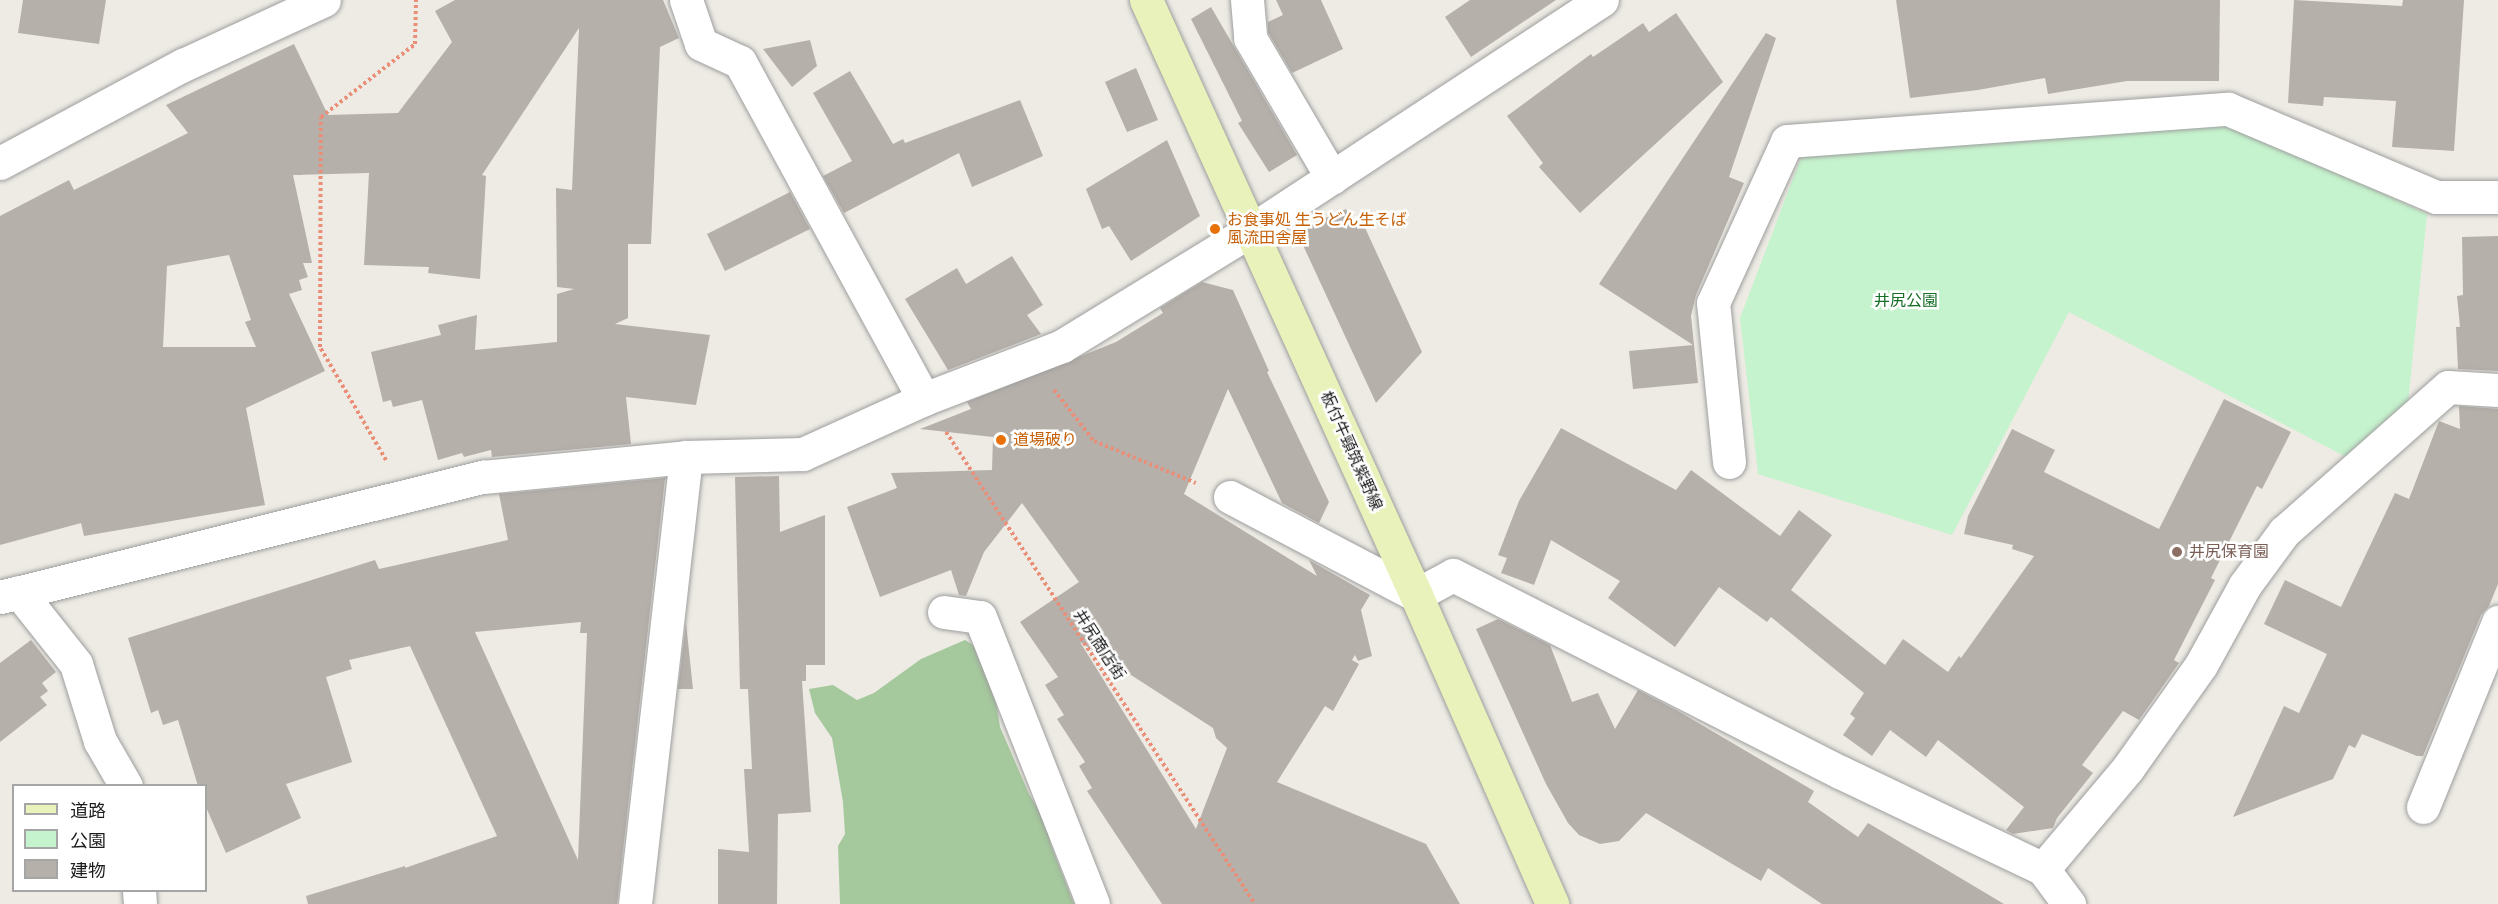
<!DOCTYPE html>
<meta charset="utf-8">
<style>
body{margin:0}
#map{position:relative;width:2498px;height:904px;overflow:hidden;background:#edebe4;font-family:Cabin,"Noto Sans JP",sans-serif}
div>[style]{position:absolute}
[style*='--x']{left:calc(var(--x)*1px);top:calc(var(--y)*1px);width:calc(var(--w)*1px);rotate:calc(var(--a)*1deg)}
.forest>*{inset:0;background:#a5c89d}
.park>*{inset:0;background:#c5f3cd}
.building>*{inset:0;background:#b6b0aa}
.path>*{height:4px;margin-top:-2px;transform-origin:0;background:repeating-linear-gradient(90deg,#ea8e78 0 3px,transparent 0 6px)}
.roads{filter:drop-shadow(0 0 2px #9e9e9e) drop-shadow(0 0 2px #9e9e9e)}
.minor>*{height:33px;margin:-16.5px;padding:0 16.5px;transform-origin:16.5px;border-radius:16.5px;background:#fff}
.tertiary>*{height:33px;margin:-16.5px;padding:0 16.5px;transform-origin:16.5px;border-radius:16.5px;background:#fff}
.secondary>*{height:33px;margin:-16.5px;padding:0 16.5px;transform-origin:16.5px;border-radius:16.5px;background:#eaf2bc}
.dots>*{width:16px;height:16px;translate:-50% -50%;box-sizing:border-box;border:3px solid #fff;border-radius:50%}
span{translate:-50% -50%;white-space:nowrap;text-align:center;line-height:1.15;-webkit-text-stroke:5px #fff;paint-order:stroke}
.food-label{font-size:16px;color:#c56008}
.left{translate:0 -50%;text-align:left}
.park-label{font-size:16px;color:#176e27}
.street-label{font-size:16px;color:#1d1d1d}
.education-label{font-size:16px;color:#785e54}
.legend{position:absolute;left:12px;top:784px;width:195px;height:108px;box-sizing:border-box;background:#fff;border:2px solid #a5a5a5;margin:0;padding:8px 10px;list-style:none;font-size:18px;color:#1d1d1d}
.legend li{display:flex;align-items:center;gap:12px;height:30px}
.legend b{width:30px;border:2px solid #a5a5a5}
</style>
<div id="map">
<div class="forest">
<div style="clip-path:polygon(965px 640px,983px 651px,995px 694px,1000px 727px,1029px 794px,1046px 822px,1051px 845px,1074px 904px,840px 904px,838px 846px,845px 834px,843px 802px,832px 738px,815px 713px,809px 689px,833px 685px,857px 700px,874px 693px,921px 659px)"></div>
</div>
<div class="park">
<div style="clip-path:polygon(2237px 125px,2427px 214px,2407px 413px,2352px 460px,2069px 312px,1952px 535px,1758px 474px,1740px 318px,1802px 155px)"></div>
</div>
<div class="building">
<div style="clip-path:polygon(23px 0,106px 0,99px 44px,18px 33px)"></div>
<div style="clip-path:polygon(evenodd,455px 0,663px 0,679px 38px,660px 47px,651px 244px,628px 244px,628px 318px,615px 324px,710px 335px,696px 405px,626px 397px,631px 444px,492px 457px,491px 450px,464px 457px,462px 453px,438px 460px,422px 400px,393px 407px,391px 400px,383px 402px,371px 352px,441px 335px,438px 325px,477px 315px,475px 350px,557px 342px,557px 294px,574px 289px,557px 287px,556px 188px,572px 190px,579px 28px,482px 175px,486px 176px,480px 279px,428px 273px,429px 267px,364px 265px,369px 173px,293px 175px,312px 263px,303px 263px,308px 277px,299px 280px,302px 290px,289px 294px,325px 371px,246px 408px,265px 505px,84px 536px,81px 523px,0 545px,0 216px,69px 180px,74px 190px,188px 133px,166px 105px,294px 44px,328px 115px,398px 113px,452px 42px,435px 11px,455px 0,229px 255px,251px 320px,245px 322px,256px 347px,163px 347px,167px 266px,229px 255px)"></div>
<div style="clip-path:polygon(1276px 0,1321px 0,1343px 49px,1292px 73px,1268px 32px,1268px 22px,1283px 15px)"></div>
<div style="clip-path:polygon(1470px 0,1556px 0,1471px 57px,1445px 17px)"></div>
<div style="clip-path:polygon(1896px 0,2220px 0,2219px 81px,2127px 81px,2048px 94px,2045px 78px,1978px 90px,1910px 98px)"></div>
<div style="clip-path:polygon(2294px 0,2402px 6px,2403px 0,2464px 0,2454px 151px,2392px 147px,2396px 101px,2324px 97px,2323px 106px,2288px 103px)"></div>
<div style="clip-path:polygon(1211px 7px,1297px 155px,1269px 172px,1238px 123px,1242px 121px,1191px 19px)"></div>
<div style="clip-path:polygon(1676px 13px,1723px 82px,1580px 213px,1539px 167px,1543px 163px,1507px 116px,1591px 54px,1593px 57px,1643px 23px,1649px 32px)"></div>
<div style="clip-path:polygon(1766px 33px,1776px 38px,1729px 177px,1744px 183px,1696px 295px,1691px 316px,1698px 383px,1633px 389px,1629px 351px,1693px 345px,1599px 284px)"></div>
<div style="clip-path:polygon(810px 40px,817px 66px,792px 87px,763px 49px)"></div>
<div style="clip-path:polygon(1136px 68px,1158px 120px,1127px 132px,1105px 82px)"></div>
<div style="clip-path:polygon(850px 71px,893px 144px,903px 139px,905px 143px,1020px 100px,1043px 156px,972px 187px,959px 153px,844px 213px,823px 176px,852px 161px,813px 93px)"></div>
<div style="clip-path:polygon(1167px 140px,1200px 216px,1131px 261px,1109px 226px,1102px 229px,1086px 189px)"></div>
<div style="clip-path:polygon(790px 192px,810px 229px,725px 271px,707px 234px)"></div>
<div style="clip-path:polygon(1346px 209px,1352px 223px,1361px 219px,1422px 352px,1376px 403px,1302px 243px,1307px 241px,1301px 229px)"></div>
<div style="clip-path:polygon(2498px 236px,2498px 371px,2458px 369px,2456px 327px,2460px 327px,2457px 296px,2463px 295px,2462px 237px)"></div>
<div style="clip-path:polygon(1012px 256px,1043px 305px,1027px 315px,1041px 334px,948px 370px,905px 299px,957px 268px,966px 284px)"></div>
<div style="clip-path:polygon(evenodd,1202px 282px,1233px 290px,1269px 371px,1267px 372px,1329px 502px,1319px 523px,1282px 503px,1228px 389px,1184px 494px,1317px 576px,1309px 560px,1370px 595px,1361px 610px,1372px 656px,1358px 661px,1355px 655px,1352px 660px,1359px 664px,1333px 711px,1325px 706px,1277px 782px,1426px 844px,1460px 904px,1162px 904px,1087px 791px,1092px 788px,1079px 766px,1085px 762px,1057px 719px,1064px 715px,1045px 685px,1058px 677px,1020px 622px,1079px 582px,1022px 503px,984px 552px,966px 596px,959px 595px,951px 570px,880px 597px,847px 507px,897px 488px,891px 473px,992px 470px,993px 437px,920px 429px,971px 409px,967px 402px,1116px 342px,1163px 313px,1160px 308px,1202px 282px,1080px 642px,1213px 728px,1216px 738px,1227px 748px,1196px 829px,1080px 642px)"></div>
<div style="clip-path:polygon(2224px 399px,2291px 432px,2262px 489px,2257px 486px,2211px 578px,2215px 580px,2174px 660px,2179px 663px,2139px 720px,2123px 711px,2082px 765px,2093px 773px,2057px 818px,2053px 828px,2013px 834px,2006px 830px,2024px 807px,1938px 740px,1926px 757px,1890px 730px,1872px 756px,1843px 735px,1855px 718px,1850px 714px,1864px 693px,1771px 617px,1767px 622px,1719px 587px,1675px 647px,1608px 598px,1620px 581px,1551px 540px,1534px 585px,1501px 573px,1507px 558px,1498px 555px,1519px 501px,1561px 428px,1676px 490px,1691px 470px,1780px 536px,1799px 510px,1832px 535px,1791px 590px,1885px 665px,1903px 639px,1948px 672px,1959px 656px,1961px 658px,2034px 556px,2012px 549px,2013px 545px,1964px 534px,1968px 516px,2012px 429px,2055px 450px,2044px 472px,2159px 529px)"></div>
<div style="clip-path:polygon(2459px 406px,2498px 409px,2498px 584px,2489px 606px,2481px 615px,2423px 756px,2417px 756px,2362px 734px,2355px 748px,2349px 745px,2333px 779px,2233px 817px,2284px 706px,2299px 713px,2327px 654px,2264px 624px,2285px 580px,2341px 607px,2395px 493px,2409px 499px,2439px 421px,2460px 429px)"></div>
<div style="clip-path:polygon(779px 476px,780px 532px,825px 515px,825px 665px,806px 665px,806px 681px,802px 681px,811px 812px,778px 814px,777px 904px,718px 904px,718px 849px,749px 852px,744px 769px,752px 769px,748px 689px,740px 689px,735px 477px)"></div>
<div style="clip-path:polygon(evenodd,665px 478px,617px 904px,308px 904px,306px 896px,405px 866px,405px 868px,497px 836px,410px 646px,349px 660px,352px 669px,326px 677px,352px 762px,286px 784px,301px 818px,226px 853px,206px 807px,206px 786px,198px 786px,178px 720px,163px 725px,158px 710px,151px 713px,128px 638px,375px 560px,379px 569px,508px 540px,499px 494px,665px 478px,581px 622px,580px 633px,587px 633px,578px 860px,475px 632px,581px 622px)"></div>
<div style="clip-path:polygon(1498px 619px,1550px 645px,1572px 702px,1598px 693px,1615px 729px,1638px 690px,1678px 711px,1814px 791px,1808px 802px,1858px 837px,1868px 823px,2004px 904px,1822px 904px,1768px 868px,1761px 881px,1646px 813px,1619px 841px,1600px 844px,1579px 835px,1568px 823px,1546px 784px,1476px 629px)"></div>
<div style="clip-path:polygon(686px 623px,693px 689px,678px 689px)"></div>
<div style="clip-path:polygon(31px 640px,56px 672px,42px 683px,48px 691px,40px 697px,47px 705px,0 742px,0 663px)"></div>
</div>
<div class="path">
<div style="--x:1054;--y:390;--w:65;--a:51.9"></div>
<div style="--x:1094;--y:441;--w:110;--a:22.4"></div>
<div style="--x:946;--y:432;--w:564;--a:56.79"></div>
<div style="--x:386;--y:460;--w:131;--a:-120.3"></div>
<div style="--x:320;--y:347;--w:230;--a:-89.8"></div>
<div style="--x:321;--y:117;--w:119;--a:-37.8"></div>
<div style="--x:415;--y:44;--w:44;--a:-88.7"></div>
</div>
<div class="roads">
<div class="minor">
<div style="--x:686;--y:0;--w:46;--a:71.2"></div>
<div style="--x:701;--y:44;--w:43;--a:24.8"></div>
<div style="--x:740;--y:62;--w:384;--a:61.4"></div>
<div style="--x:1247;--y:0;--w:38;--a:85"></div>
<div style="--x:1250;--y:38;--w:162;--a:59.6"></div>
<div style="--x:1729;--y:462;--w:160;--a:-95.7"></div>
<div style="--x:1713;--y:303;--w:178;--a:-65.4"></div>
<div style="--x:1787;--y:141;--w:442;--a:-4.2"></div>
<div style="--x:2228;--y:109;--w:226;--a:22.9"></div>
<div style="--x:2436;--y:197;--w:62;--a:0"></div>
<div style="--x:1230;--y:497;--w:210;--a:27.8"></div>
<div style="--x:1416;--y:595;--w:42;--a:-28.4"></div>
<div style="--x:1453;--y:575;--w:434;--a:27"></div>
<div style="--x:1840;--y:772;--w:225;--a:25.5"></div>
<div style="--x:2043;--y:869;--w:44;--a:53.4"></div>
<div style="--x:19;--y:592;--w:92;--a:51.6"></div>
<div style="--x:76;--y:664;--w:81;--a:72.7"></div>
<div style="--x:100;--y:741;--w:52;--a:60"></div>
<div style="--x:0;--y:597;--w:498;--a:-14"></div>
<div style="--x:483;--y:477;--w:204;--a:-5.6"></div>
<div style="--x:686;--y:457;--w:117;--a:-1.5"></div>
<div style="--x:803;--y:454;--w:133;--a:-24.4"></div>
<div style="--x:924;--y:399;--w:148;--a:-21"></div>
<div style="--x:1062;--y:346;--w:220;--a:-31.5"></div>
<div style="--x:1250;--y:231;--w:421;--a:-33.3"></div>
<div style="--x:944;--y:612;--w:36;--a:8"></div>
<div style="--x:980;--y:617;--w:308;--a:68.5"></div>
<div style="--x:2423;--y:807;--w:200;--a:-67.9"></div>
<div style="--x:2043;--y:869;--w:132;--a:-49.9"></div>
<div style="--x:2128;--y:768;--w:126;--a:-54.7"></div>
<div style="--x:2201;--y:665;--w:91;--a:-61.2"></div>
<div style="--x:2245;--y:585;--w:66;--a:-53.7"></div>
<div style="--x:2284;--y:532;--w:219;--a:-41.5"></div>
<div style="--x:2448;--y:387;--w:50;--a:3.4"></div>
<div style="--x:139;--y:890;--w:14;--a:86"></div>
<div style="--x:635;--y:904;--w:450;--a:-83.5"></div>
</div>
<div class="tertiary">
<div style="--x:0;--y:163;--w:208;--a:-28.2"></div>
<div style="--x:183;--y:65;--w:155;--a:-24.7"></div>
</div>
<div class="secondary">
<div style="--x:1146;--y:0;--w:653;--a:65.59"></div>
<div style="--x:1416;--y:595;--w:338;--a:66.2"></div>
</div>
</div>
<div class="dots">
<div style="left:1215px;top:229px;background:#e8710a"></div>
<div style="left:1001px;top:440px;background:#e8710a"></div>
<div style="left:2177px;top:552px;background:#8d6e63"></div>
</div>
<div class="food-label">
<span class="left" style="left:1227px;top:229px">お食事処 生うどん生そば<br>風流田舎屋</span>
<span class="left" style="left:1013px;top:440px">道場破り</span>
</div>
<div class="park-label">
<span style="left:1906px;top:301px">井尻公園</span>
</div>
<div class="street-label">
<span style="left:1351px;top:451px;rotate:66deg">板付牛頸筑紫野線</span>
<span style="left:1099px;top:645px;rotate:57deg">井尻商店街</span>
</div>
<div class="education-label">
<span class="left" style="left:2189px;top:552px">井尻保育園</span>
</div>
<ul class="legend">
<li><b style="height:8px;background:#eaf2bc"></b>道路</li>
<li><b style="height:16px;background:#c5f3cd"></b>公園</li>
<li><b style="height:16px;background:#b6b0aa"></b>建物</li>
</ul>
</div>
